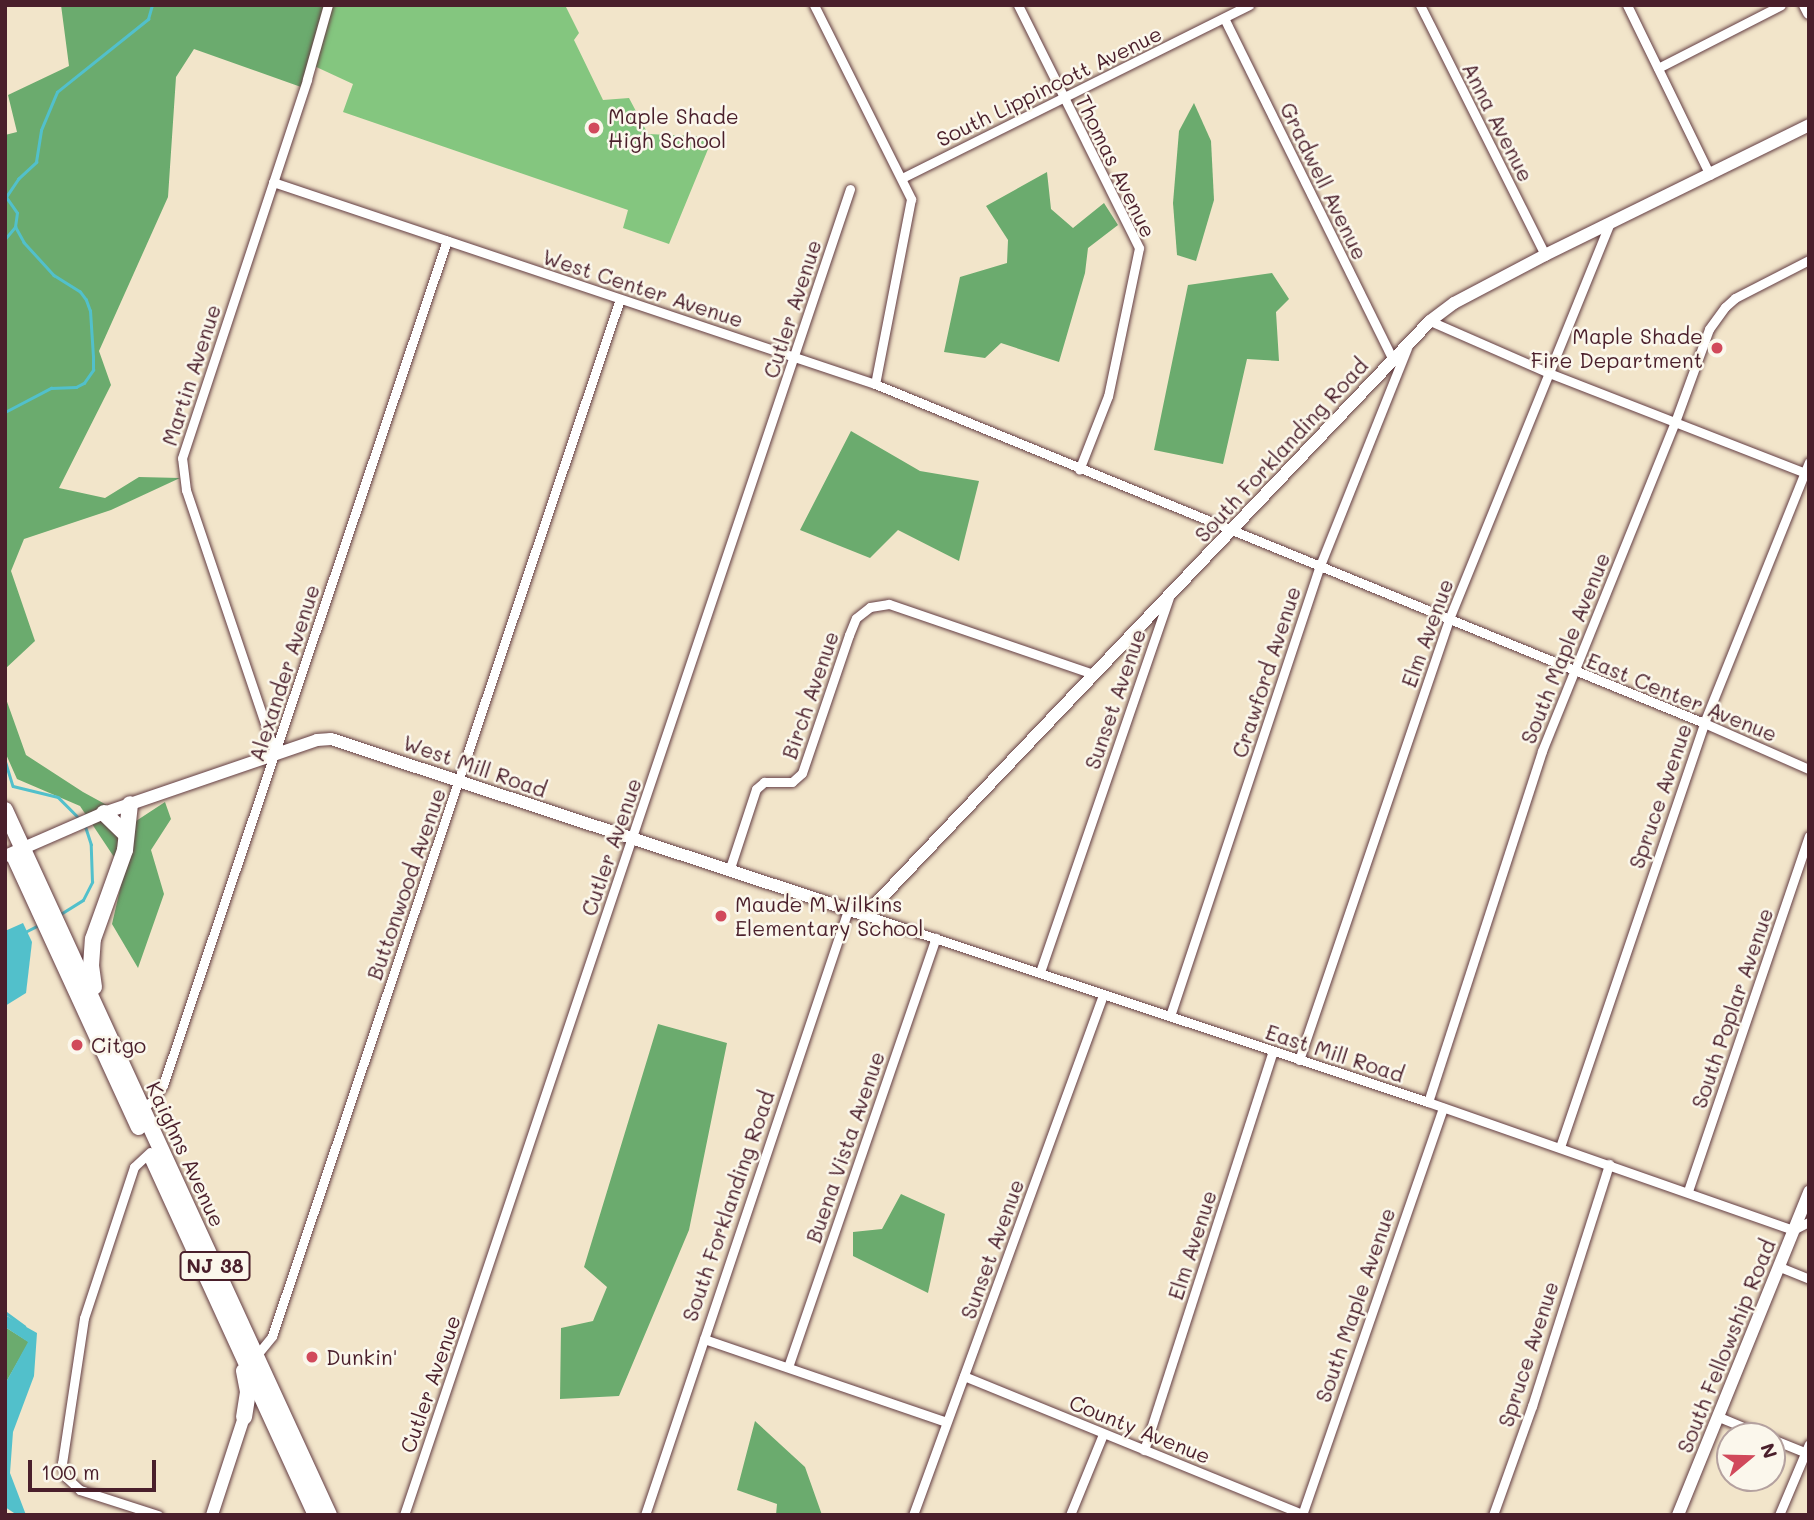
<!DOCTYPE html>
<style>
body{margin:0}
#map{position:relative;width:1814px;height:1520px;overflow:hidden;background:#f2e5ca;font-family:Mali,sans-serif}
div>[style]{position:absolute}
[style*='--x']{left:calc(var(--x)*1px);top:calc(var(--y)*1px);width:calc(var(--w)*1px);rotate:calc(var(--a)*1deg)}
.green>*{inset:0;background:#84c67f}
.forest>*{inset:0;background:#6bab6e}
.water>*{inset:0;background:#52c0cb}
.stream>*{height:2.5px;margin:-1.25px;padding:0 1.25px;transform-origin:1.25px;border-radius:1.25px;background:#52c0cb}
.roads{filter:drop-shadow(0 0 2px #633d43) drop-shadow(0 0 2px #633d43)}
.minor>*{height:9px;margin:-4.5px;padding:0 4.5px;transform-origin:4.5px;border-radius:4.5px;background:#fff}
.tertiary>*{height:12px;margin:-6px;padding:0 6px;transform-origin:6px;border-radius:6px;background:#fff}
.secondary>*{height:12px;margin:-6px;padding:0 6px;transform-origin:6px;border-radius:6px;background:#fff}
.trunk>*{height:16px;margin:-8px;padding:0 8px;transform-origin:8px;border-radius:8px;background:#fff}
.dots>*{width:19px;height:19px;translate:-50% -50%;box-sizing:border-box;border:4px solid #fbf7ec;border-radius:50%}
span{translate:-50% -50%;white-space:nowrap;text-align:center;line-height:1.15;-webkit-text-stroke:5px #fbf7ec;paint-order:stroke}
.shield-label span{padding:2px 5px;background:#fbf7ec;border:2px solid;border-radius:5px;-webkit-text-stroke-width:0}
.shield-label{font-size:19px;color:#4a1f2b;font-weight:700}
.street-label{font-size:21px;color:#4a1f2b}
.poi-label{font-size:21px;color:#4a1f2b}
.left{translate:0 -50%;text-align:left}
.right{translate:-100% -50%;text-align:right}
.frame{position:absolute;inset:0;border:7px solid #4a1f2b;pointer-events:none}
.north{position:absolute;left:1716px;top:1422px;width:70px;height:70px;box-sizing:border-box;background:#fbf7ec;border:2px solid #b4a19f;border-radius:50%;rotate:71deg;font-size:19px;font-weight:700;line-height:28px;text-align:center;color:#4a1f2b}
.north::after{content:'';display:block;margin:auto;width:24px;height:32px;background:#d1495b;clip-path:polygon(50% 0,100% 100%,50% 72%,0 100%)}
.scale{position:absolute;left:28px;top:1460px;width:128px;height:32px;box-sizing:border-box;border:4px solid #4a1f2b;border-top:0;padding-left:9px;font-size:21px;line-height:24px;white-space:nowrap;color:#4a1f2b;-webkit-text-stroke:5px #fbf7ec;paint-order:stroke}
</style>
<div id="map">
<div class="green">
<div style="clip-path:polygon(325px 5px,565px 5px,579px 33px,574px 40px,603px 100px,629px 98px,648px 134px,713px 137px,669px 244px,623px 228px,628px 210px,343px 112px,353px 84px,312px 65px)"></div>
</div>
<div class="forest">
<div style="clip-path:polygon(61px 5px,325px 5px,301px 87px,194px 49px,176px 77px,168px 197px,99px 351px,111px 385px,59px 488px,105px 498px,139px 477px,180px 478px,111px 510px,24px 539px,11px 571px,35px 641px,5px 669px,5px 135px,17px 132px,8px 95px,69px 66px)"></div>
<div style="clip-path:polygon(1194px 103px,1211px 141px,1214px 200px,1196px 261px,1177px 255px,1173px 203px,1179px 131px)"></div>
<div style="clip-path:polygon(1047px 172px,1051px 209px,1073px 228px,1104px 203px,1118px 225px,1088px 248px,1085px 273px,1059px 362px,1001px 343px,985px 358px,944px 352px,960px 277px,1007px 263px,1008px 240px,986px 206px)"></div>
<div style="clip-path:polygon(1272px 273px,1289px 299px,1276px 312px,1279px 361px,1247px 359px,1223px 464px,1154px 450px,1188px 285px)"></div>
<div style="clip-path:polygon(851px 431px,920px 471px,979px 481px,959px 561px,898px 530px,870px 558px,800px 530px)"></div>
<div style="clip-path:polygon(5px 696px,26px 755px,83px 792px,136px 821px,165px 802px,171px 819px,151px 850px,164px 894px,138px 968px,112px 924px,124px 872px,80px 806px,17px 779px,5px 752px)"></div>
<div style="clip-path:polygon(658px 1024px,727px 1043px,689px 1230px,619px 1396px,560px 1399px,561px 1328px,593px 1321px,607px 1287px,584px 1267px)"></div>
<div style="clip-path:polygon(901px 1194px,945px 1214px,928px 1293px,853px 1256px,853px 1232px,882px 1229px)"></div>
<div style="clip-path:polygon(5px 1327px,29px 1342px,5px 1384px)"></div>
<div style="clip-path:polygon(755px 1421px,805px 1467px,822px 1515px,776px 1515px,777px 1504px,737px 1490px)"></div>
</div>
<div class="water">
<div style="clip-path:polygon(23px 923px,32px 942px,26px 993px,5px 1006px,5px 931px)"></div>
<div style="clip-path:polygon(5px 1315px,37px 1333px,34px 1376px,13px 1432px,10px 1473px,26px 1515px,17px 1515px,5px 1507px,5px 1384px,28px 1342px,5px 1327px)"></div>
</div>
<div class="stream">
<div style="--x:5;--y:239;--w:16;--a:-50"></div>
<div style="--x:5;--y:412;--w:52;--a:-27.6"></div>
<div style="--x:51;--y:388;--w:25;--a:-2"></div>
<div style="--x:76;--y:387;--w:9;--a:-27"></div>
<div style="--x:84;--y:383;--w:16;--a:-55"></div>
<div style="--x:93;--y:370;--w:13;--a:-90"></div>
<div style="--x:93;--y:357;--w:46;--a:-93.7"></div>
<div style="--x:90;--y:311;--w:12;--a:-110"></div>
<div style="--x:86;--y:300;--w:10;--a:-127"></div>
<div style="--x:80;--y:292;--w:31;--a:-148"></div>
<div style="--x:54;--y:276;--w:45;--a:-132.3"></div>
<div style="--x:24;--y:243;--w:18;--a:-119"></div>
<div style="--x:15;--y:227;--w:14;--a:-82"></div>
<div style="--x:17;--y:213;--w:19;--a:-125"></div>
<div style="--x:6;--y:197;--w:22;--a:-56"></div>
<div style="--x:18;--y:179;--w:25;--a:-43"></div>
<div style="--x:36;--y:162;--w:32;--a:-81"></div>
<div style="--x:41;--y:130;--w:41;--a:-67.2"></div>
<div style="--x:57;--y:92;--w:117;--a:-38.7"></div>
<div style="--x:148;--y:19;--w:15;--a:-74"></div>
<div style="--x:5;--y:760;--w:27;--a:73"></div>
<div style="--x:13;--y:786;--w:46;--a:13.7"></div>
<div style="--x:58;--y:797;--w:30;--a:45"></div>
<div style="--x:59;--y:915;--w:28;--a:-32"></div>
<div style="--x:83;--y:900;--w:20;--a:-63"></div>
<div style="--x:92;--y:882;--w:37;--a:-92"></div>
<div style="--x:91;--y:845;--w:20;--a:-108"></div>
<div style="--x:25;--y:932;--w:18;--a:-27"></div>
<div style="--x:5;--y:1312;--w:24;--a:36"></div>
</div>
<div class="roads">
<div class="minor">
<div style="--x:814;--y:5;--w:217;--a:63.4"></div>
<div style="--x:911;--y:199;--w:188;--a:101"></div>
<div style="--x:1018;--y:5;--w:271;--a:63.5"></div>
<div style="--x:1139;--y:248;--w:151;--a:101.8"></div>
<div style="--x:1108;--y:396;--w:79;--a:111.4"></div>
<div style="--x:1420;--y:5;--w:280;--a:63.4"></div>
<div style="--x:1627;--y:5;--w:189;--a:64"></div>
<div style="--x:1224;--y:18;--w:381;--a:63.7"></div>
<div style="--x:1658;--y:68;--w:138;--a:-27.1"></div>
<div style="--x:902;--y:178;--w:388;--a:-26.5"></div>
<div style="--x:273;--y:182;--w:635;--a:18.55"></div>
<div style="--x:875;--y:384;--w:896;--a:22.24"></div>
<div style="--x:1704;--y:723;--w:115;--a:23.7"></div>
<div style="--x:1430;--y:321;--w:130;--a:23.6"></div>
<div style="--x:1549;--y:373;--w:278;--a:21.3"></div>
<div style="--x:275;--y:753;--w:278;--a:-108.7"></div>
<div style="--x:186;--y:490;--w:32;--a:-97"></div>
<div style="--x:182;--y:458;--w:399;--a:-71.7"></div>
<div style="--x:307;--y:79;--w:77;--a:-74.2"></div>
<div style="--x:729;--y:871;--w:86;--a:-71.8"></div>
<div style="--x:756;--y:789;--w:11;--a:-41"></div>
<div style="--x:764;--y:782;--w:28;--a:0"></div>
<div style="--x:792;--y:782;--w:13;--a:-42"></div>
<div style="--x:802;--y:773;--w:146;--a:-71.2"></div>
<div style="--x:849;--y:635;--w:18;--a:-68"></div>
<div style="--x:856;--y:618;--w:18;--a:-38"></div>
<div style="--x:870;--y:607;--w:19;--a:-9"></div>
<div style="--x:889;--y:604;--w:216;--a:18.9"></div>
<div style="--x:865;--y:915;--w:593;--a:18.37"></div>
<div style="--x:1428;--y:1102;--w:387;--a:19.3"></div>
<div style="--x:1793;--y:1230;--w:18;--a:-27"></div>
<div style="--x:1040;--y:972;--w:397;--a:-71"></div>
<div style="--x:1170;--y:1016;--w:472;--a:-71.6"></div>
<div style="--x:1319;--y:568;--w:237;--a:-68.2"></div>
<div style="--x:1299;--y:1060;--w:466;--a:-71.2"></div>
<div style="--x:1449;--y:619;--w:425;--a:-67.9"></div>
<div style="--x:1428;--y:1102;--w:369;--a:-72"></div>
<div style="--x:1542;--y:751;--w:355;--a:-68"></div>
<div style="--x:1675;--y:422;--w:99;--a:-69.9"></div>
<div style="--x:1709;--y:329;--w:27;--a:-54"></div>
<div style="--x:1725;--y:307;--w:13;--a:-42"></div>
<div style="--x:1735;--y:298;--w:83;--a:-27.2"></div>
<div style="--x:142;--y:1108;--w:12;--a:-35"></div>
<div style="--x:152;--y:1101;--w:19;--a:-55"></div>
<div style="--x:163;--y:1085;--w:891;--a:-71.42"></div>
<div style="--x:1560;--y:1147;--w:448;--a:-71.2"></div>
<div style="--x:1704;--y:723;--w:281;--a:-68.1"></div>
<div style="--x:150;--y:1152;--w:22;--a:137"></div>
<div style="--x:134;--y:1167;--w:159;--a:108.3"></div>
<div style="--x:84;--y:1318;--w:147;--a:98.6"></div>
<div style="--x:62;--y:1463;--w:15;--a:74"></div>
<div style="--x:66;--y:1477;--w:19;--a:43"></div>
<div style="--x:80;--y:1490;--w:82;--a:17.8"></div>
<div style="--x:1688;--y:1191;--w:375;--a:-71.2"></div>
<div style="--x:1780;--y:1267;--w:31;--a:22"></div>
<div style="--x:704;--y:1339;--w:256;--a:18.9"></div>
<div style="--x:256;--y:1356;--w:26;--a:-51"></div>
<div style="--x:272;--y:1336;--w:1094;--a:-71.45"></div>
<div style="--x:788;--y:1367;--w:454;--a:-71"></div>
<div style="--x:964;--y:1376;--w:367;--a:22.2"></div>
<div style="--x:1719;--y:1417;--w:50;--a:22.4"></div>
<div style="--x:1772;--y:1439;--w:40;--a:22"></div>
<div style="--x:1144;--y:1450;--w:419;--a:-72.1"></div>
<div style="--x:404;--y:1515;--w:1399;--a:-71.41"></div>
<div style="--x:645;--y:1515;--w:638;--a:-71.45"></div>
<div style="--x:913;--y:1515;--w:554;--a:-69.93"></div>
<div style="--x:1070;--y:1515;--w:87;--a:-67.8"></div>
<div style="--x:1302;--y:1515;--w:431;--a:-70.9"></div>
<div style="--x:1493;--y:1515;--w:116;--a:-70.3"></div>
<div style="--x:1532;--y:1406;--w:254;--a:-72.3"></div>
<div style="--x:1779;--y:1515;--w:77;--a:-67.1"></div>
</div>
<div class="tertiary">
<div style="--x:5;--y:856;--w:108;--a:-23.5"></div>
<div style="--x:104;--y:813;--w:225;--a:-18.9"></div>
<div style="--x:317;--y:740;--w:14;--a:-4"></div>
<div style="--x:331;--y:739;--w:562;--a:18.24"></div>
<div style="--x:865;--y:915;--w:820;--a:-46.43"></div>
<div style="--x:1430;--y:321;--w:30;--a:-37"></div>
<div style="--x:1454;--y:303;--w:103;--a:-27.8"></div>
<div style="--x:1545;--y:255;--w:294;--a:-26.2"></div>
<div style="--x:212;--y:1515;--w:103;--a:-71.9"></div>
<div style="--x:1678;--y:1515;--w:349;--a:-67.9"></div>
</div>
<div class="secondary">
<div style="--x:1805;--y:5;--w:9;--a:63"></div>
</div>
<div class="trunk">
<div style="--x:5;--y:810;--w:776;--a:65.32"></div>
<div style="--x:104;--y:813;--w:29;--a:44"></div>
<div style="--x:15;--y:858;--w:296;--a:65.3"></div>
<div style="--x:94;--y:987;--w:21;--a:-98"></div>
<div style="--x:91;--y:966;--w:27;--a:-86"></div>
<div style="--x:93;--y:939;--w:95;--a:-70.2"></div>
<div style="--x:125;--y:850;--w:46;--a:-83.8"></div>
<div style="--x:152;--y:1157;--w:394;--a:65.4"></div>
<div style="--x:244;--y:1371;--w:21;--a:79"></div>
<div style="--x:248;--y:1392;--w:25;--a:99"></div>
</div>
</div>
<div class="dots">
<div style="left:594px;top:128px;background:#d1495b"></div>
<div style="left:1717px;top:348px;background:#d1495b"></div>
<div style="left:721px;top:916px;background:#d1495b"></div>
<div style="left:77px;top:1045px;background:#d1495b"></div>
<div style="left:312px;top:1357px;background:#d1495b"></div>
</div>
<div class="shield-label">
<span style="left:215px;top:1266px">NJ 38</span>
</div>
<div class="street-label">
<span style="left:1049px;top:86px;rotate:-26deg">South Lippincott Avenue</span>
<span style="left:1498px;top:122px;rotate:63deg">Anna Avenue</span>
<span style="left:1116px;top:166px;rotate:64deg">Thomas Avenue</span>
<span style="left:1324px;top:181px;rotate:64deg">Gradwell Avenue</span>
<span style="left:643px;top:288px;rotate:18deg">West Center Avenue</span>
<span style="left:792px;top:309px;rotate:-72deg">Cutler Avenue</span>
<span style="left:191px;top:375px;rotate:-72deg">Martin Avenue</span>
<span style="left:1281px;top:450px;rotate:-47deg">South Forklanding Road</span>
<span style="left:1427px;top:633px;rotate:-70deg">Elm Avenue</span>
<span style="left:1565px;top:648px;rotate:-68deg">South Maple Avenue</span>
<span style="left:1266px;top:672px;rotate:-72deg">Crawford Avenue</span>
<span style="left:284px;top:673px;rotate:-72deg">Alexander Avenue</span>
<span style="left:810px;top:695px;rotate:-71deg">Birch Avenue</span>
<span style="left:1682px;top:697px;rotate:22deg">East Center Avenue</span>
<span style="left:1115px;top:699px;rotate:-71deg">Sunset Avenue</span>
<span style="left:475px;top:766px;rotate:19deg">West Mill Road</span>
<span style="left:1660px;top:796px;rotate:-71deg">Spruce Avenue</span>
<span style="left:611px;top:847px;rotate:-71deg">Cutler Avenue</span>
<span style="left:406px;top:884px;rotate:-71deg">Buttonwood Avenue</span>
<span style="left:1732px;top:1008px;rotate:-71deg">South Poplar Avenue</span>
<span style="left:1335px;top:1053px;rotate:18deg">East Mill Road</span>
<span style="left:845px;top:1147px;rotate:-71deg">Buena Vista Avenue</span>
<span style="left:186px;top:1154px;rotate:65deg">Kaighns Avenue</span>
<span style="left:728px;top:1206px;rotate:-71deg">South Forklanding Road</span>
<span style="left:1192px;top:1245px;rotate:-72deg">Elm Avenue</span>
<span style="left:992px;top:1249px;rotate:-70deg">Sunset Avenue</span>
<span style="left:1355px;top:1305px;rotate:-71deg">South Maple Avenue</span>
<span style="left:1726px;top:1346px;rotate:-68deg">South Fellowship Road</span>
<span style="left:1528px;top:1354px;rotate:-72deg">Spruce Avenue</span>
<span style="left:430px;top:1384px;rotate:-71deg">Cutler Avenue</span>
<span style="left:1140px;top:1429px;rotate:22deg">County Avenue</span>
</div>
<div class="poi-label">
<span class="left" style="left:608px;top:128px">Maple Shade<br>High School</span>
<span class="right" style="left:1703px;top:348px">Maple Shade<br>Fire Department</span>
<span class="left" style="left:735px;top:916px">Maude M Wilkins<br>Elementary School</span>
<span class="left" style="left:91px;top:1045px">Citgo</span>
<span class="left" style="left:326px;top:1357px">Dunkin'</span>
</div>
<div class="frame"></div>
<div class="north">N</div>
<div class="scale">100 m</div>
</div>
